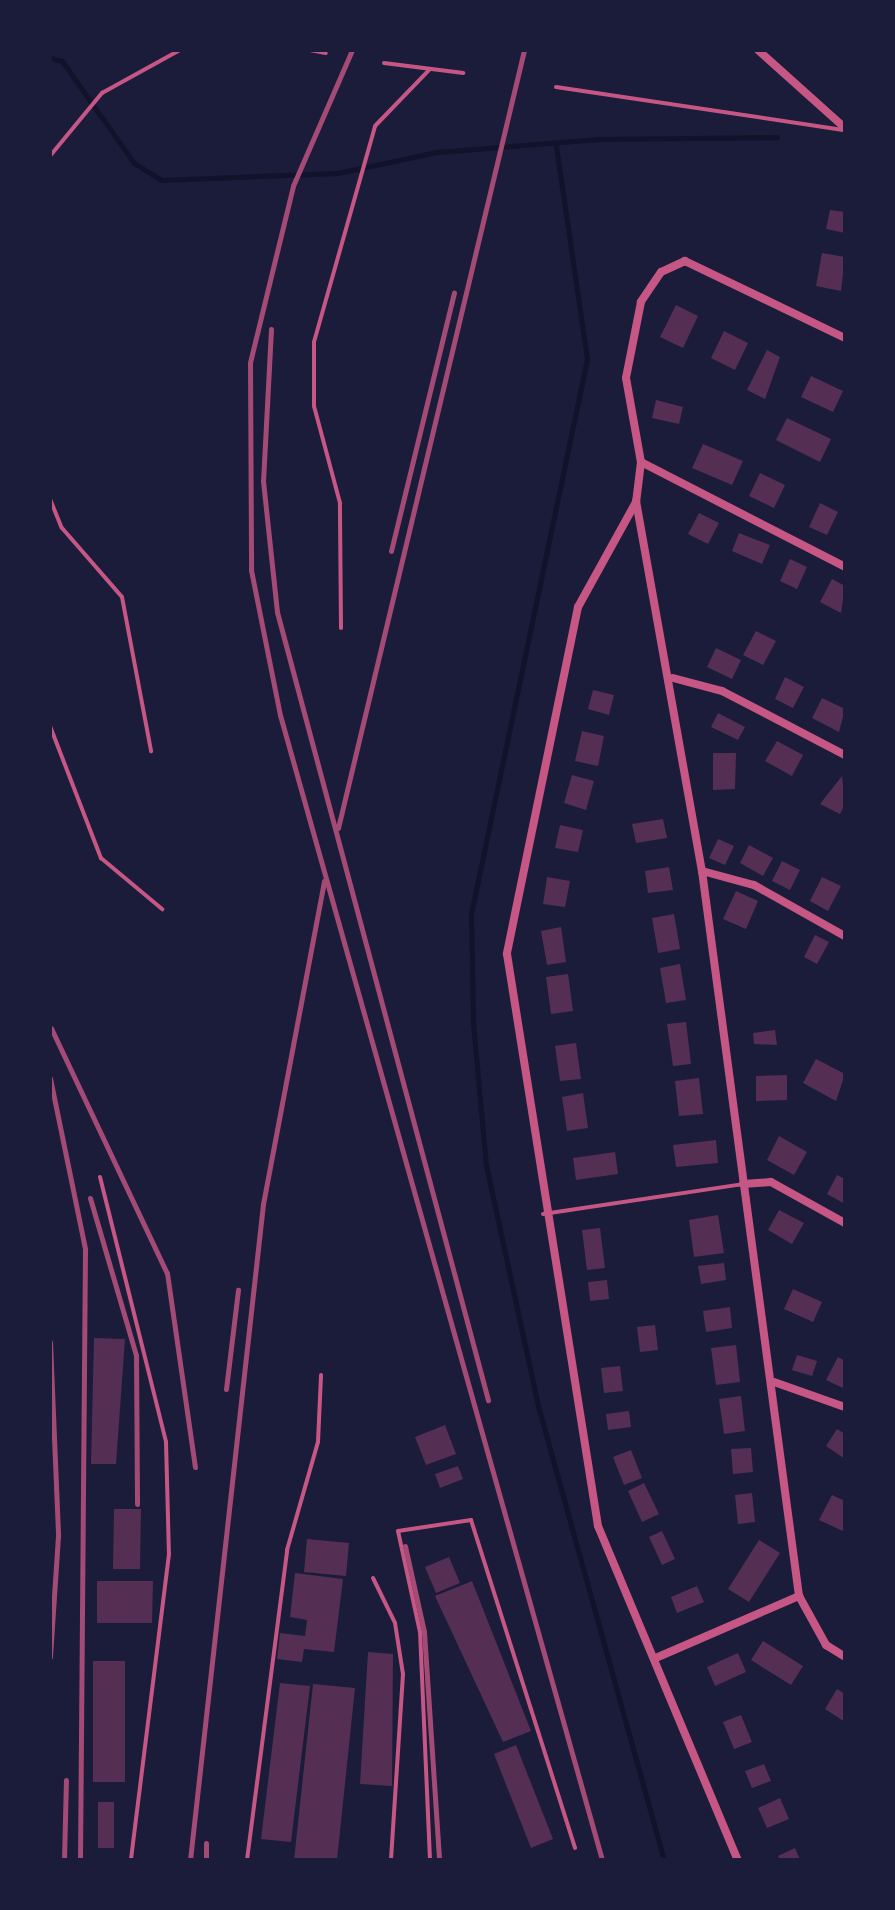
<!DOCTYPE html>
<style>
body{margin:0}
#map{position:relative;width:895px;height:1910px;overflow:hidden;background:#1b1b3a;font-family:"Exo 2",sans-serif}
div>[style]{position:absolute}
[style*='--x']{left:calc(var(--x)*1px);top:calc(var(--y)*1px);width:calc(var(--w)*1px);rotate:calc(var(--a)*1deg)}
.stream>*{height:5px;margin:-2.5px;padding:0 2.5px;transform-origin:2.5px;border-radius:2.5px;background:#12122b}
.building>*{inset:0;background:#542f53}
.service>*{height:4px;margin:-2px;padding:0 2px;transform-origin:2px;border-radius:2px;background:#c65784}
.minor>*{height:8px;margin:-4px;padding:0 4px;transform-origin:4px;border-radius:4px;background:#c65784}
.rail>*{height:5px;margin:-2.5px;padding:0 2.5px;transform-origin:2.5px;border-radius:2.5px;background:#a44b75}
span{translate:-50% -50%;white-space:nowrap;text-align:center;line-height:1.15;-webkit-text-stroke:9px #1b1b3a;paint-order:stroke}
.frame{position:absolute;inset:0;border:52px solid #1b1b3a;pointer-events:none}
</style>
<div id="map">
<div class="stream">
<div style="--x:50;--y:58;--w:12;--a:14"></div>
<div style="--x:62;--y:61;--w:125;--a:54.8"></div>
<div style="--x:134;--y:163;--w:32;--a:32"></div>
<div style="--x:161;--y:180;--w:177;--a:-2.3"></div>
<div style="--x:338;--y:173;--w:101;--a:-12"></div>
<div style="--x:437;--y:152;--w:163;--a:-4.6"></div>
<div style="--x:599;--y:139;--w:178;--a:-0.6"></div>
<div style="--x:556;--y:146;--w:215;--a:81.7"></div>
<div style="--x:587;--y:359;--w:567;--a:101.81"></div>
<div style="--x:471;--y:914;--w:109;--a:88.9"></div>
<div style="--x:473;--y:1023;--w:143;--a:84.8"></div>
<div style="--x:486;--y:1165;--w:247;--a:77.8"></div>
<div style="--x:538;--y:1406;--w:471;--a:74.5"></div>
</div>
<div class="building">
<div style="clip-path:polygon(830px 210px,845px 212px,845px 233px,826px 229px)"></div>
<div style="clip-path:polygon(822px 253px,845px 257px,841px 291px,816px 286px)"></div>
<div style="clip-path:polygon(676px 305px,698px 316px,683px 348px,660px 337px)"></div>
<div style="clip-path:polygon(724px 331px,748px 343px,735px 370px,711px 358px)"></div>
<div style="clip-path:polygon(767px 350px,780px 357px,765px 399px,747px 390px)"></div>
<div style="clip-path:polygon(811px 376px,843px 391px,833px 412px,801px 397px)"></div>
<div style="clip-path:polygon(656px 400px,683px 407px,679px 424px,652px 418px)"></div>
<div style="clip-path:polygon(787px 418px,831px 439px,820px 462px,776px 440px)"></div>
<div style="clip-path:polygon(703px 444px,743px 461px,732px 485px,692px 468px)"></div>
<div style="clip-path:polygon(760px 473px,785px 485px,774px 508px,749px 496px)"></div>
<div style="clip-path:polygon(820px 503px,838px 512px,827px 535px,809px 527px)"></div>
<div style="clip-path:polygon(699px 513px,719px 523px,708px 544px,688px 534px)"></div>
<div style="clip-path:polygon(739px 533px,770px 545px,762px 564px,732px 551px)"></div>
<div style="clip-path:polygon(790px 559px,807px 567px,797px 589px,780px 581px)"></div>
<div style="clip-path:polygon(832px 579px,845px 586px,841px 613px,820px 602px)"></div>
<div style="clip-path:polygon(756px 631px,776px 641px,763px 665px,743px 655px)"></div>
<div style="clip-path:polygon(716px 648px,741px 660px,732px 679px,707px 667px)"></div>
<div style="clip-path:polygon(785px 677px,804px 687px,793px 708px,775px 699px)"></div>
<div style="clip-path:polygon(593px 690px,614px 695px,609px 715px,588px 709px)"></div>
<div style="clip-path:polygon(822px 698px,845px 709px,839px 732px,812px 718px)"></div>
<div style="clip-path:polygon(718px 713px,745px 727px,738px 740px,711px 727px)"></div>
<div style="clip-path:polygon(582px 731px,604px 736px,598px 766px,575px 761px)"></div>
<div style="clip-path:polygon(777px 741px,803px 755px,792px 776px,765px 761px)"></div>
<div style="clip-path:polygon(713px 753px,736px 753px,735px 789px,713px 790px)"></div>
<div style="clip-path:polygon(572px 775px,594px 781px,586px 810px,564px 803px)"></div>
<div style="clip-path:polygon(842px 776px,845px 804px,840px 814px,820px 804px)"></div>
<div style="clip-path:polygon(663px 819px,667px 838px,636px 843px,632px 824px)"></div>
<div style="clip-path:polygon(560px 825px,583px 830px,578px 852px,555px 848px)"></div>
<div style="clip-path:polygon(718px 839px,734px 846px,725px 865px,709px 858px)"></div>
<div style="clip-path:polygon(749px 845px,773px 858px,763px 876px,740px 863px)"></div>
<div style="clip-path:polygon(782px 861px,800px 870px,790px 890px,772px 881px)"></div>
<div style="clip-path:polygon(669px 867px,673px 890px,648px 893px,645px 871px)"></div>
<div style="clip-path:polygon(547px 877px,570px 881px,565px 907px,543px 904px)"></div>
<div style="clip-path:polygon(822px 877px,841px 886px,828px 911px,810px 901px)"></div>
<div style="clip-path:polygon(736px 891px,758px 901px,746px 929px,723px 919px)"></div>
<div style="clip-path:polygon(674px 914px,680px 949px,658px 953px,652px 918px)"></div>
<div style="clip-path:polygon(561px 927px,566px 962px,547px 965px,541px 931px)"></div>
<div style="clip-path:polygon(815px 935px,829px 942px,817px 964px,804px 957px)"></div>
<div style="clip-path:polygon(680px 964px,686px 1000px,666px 1003px,660px 968px)"></div>
<div style="clip-path:polygon(568px 974px,573px 1011px,551px 1014px,546px 977px)"></div>
<div style="clip-path:polygon(686px 1022px,691px 1064px,673px 1066px,667px 1024px)"></div>
<div style="clip-path:polygon(775px 1030px,777px 1045px,754px 1044px,753px 1033px)"></div>
<div style="clip-path:polygon(576px 1043px,581px 1079px,560px 1081px,555px 1046px)"></div>
<div style="clip-path:polygon(816px 1059px,845px 1074px,836px 1101px,803px 1083px)"></div>
<div style="clip-path:polygon(787px 1075px,787px 1100px,756px 1101px,756px 1076px)"></div>
<div style="clip-path:polygon(699px 1078px,703px 1114px,679px 1116px,675px 1081px)"></div>
<div style="clip-path:polygon(583px 1093px,588px 1128px,567px 1131px,562px 1097px)"></div>
<div style="clip-path:polygon(779px 1136px,807px 1152px,794px 1175px,767px 1160px)"></div>
<div style="clip-path:polygon(716px 1140px,718px 1163px,676px 1167px,673px 1145px)"></div>
<div style="clip-path:polygon(615px 1152px,618px 1174px,576px 1180px,573px 1158px)"></div>
<div style="clip-path:polygon(837px 1175px,845px 1179px,845px 1204px,827px 1194px)"></div>
<div style="clip-path:polygon(779px 1210px,804px 1223px,792px 1244px,768px 1230px)"></div>
<div style="clip-path:polygon(718px 1215px,724px 1253px,694px 1257px,689px 1220px)"></div>
<div style="clip-path:polygon(600px 1228px,605px 1268px,587px 1270px,582px 1230px)"></div>
<div style="clip-path:polygon(724px 1263px,726px 1280px,701px 1284px,698px 1266px)"></div>
<div style="clip-path:polygon(607px 1280px,609px 1299px,590px 1301px,588px 1282px)"></div>
<div style="clip-path:polygon(793px 1289px,822px 1302px,813px 1322px,784px 1309px)"></div>
<div style="clip-path:polygon(730px 1307px,732px 1328px,706px 1332px,703px 1311px)"></div>
<div style="clip-path:polygon(655px 1325px,658px 1350px,640px 1352px,637px 1327px)"></div>
<div style="clip-path:polygon(94px 1338px,125px 1339px,116px 1464px,91px 1464px)"></div>
<div style="clip-path:polygon(736px 1345px,740px 1382px,716px 1385px,711px 1348px)"></div>
<div style="clip-path:polygon(797px 1355px,817px 1361px,812px 1376px,792px 1370px)"></div>
<div style="clip-path:polygon(838px 1357px,845px 1361px,845px 1389px,826px 1380px)"></div>
<div style="clip-path:polygon(620px 1366px,623px 1391px,604px 1393px,601px 1368px)"></div>
<div style="clip-path:polygon(741px 1396px,745px 1431px,724px 1434px,719px 1399px)"></div>
<div style="clip-path:polygon(629px 1411px,631px 1427px,608px 1430px,606px 1414px)"></div>
<div style="clip-path:polygon(445px 1425px,456px 1454px,426px 1465px,415px 1437px)"></div>
<div style="clip-path:polygon(837px 1429px,845px 1434px,845px 1459px,826px 1446px)"></div>
<div style="clip-path:polygon(751px 1448px,753px 1472px,733px 1474px,731px 1449px)"></div>
<div style="clip-path:polygon(631px 1450px,642px 1478px,624px 1485px,613px 1457px)"></div>
<div style="clip-path:polygon(458px 1466px,463px 1479px,440px 1488px,435px 1474px)"></div>
<div style="clip-path:polygon(644px 1483px,659px 1514px,642px 1522px,628px 1491px)"></div>
<div style="clip-path:polygon(752px 1493px,755px 1522px,738px 1524px,735px 1495px)"></div>
<div style="clip-path:polygon(832px 1495px,845px 1501px,845px 1532px,819px 1520px)"></div>
<div style="clip-path:polygon(114px 1509px,141px 1509px,140px 1569px,113px 1569px)"></div>
<div style="clip-path:polygon(662px 1531px,675px 1559px,662px 1565px,649px 1537px)"></div>
<div style="clip-path:polygon(307px 1539px,349px 1543px,346px 1576px,304px 1572px)"></div>
<div style="clip-path:polygon(759px 1540px,780px 1553px,749px 1602px,728px 1589px)"></div>
<div style="clip-path:polygon(449px 1557px,460px 1583px,436px 1593px,425px 1567px)"></div>
<div style="clip-path:polygon(295px 1573px,343px 1579px,334px 1652px,304px 1649px,302px 1662px,277px 1659px,280px 1633px,305px 1636px,307px 1620px,290px 1617px)"></div>
<div style="clip-path:polygon(97px 1581px,153px 1581px,152px 1623px,97px 1623px)"></div>
<div style="clip-path:polygon(472px 1581px,531px 1731px,503px 1742px,435px 1596px)"></div>
<div style="clip-path:polygon(697px 1586px,704px 1602px,677px 1613px,671px 1597px)"></div>
<div style="clip-path:polygon(763px 1641px,803px 1666px,791px 1685px,751px 1660px)"></div>
<div style="clip-path:polygon(368px 1652px,393px 1654px,392px 1786px,360px 1784px)"></div>
<div style="clip-path:polygon(738px 1653px,746px 1672px,715px 1686px,707px 1667px)"></div>
<div style="clip-path:polygon(93px 1661px,125px 1661px,125px 1782px,93px 1782px)"></div>
<div style="clip-path:polygon(280px 1683px,310px 1686px,291px 1842px,261px 1839px)"></div>
<div style="clip-path:polygon(313px 1684px,355px 1688px,337px 1860px,294px 1860px)"></div>
<div style="clip-path:polygon(837px 1689px,845px 1694px,845px 1722px,825px 1709px)"></div>
<div style="clip-path:polygon(741px 1715px,752px 1742px,734px 1749px,723px 1722px)"></div>
<div style="clip-path:polygon(516px 1745px,553px 1839px,531px 1848px,494px 1754px)"></div>
<div style="clip-path:polygon(764px 1764px,771px 1781px,752px 1788px,745px 1771px)"></div>
<div style="clip-path:polygon(780px 1798px,789px 1819px,767px 1828px,758px 1808px)"></div>
<div style="clip-path:polygon(98px 1802px,114px 1802px,114px 1848px,98px 1848px)"></div>
<div style="clip-path:polygon(795px 1848px,800px 1860px,780px 1860px,778px 1856px)"></div>
</div>
<div class="service">
<div style="--x:310;--y:50;--w:16;--a:11"></div>
<div style="--x:384;--y:63;--w:80;--a:7.2"></div>
<div style="--x:556;--y:87;--w:292;--a:8.5"></div>
<div style="--x:50;--y:156;--w:82;--a:-50.5"></div>
<div style="--x:102;--y:93;--w:89;--a:-28.9"></div>
<div style="--x:50;--y:499;--w:31;--a:68"></div>
<div style="--x:62;--y:528;--w:91;--a:49"></div>
<div style="--x:122;--y:597;--w:157;--a:79.3"></div>
<div style="--x:341;--y:628;--w:125;--a:-90.5"></div>
<div style="--x:340;--y:503;--w:100;--a:-105"></div>
<div style="--x:314;--y:406;--w:64;--a:-90"></div>
<div style="--x:314;--y:342;--w:224;--a:-74.2"></div>
<div style="--x:375;--y:126;--w:79;--a:-46"></div>
<div style="--x:50;--y:726;--w:142;--a:68.9"></div>
<div style="--x:101;--y:858;--w:80;--a:39.9"></div>
<div style="--x:100;--y:1177;--w:273;--a:76"></div>
<div style="--x:166;--y:1442;--w:112;--a:88.5"></div>
<div style="--x:169;--y:1554;--w:308;--a:97.1"></div>
<div style="--x:543;--y:1214;--w:202;--a:-8.5"></div>
<div style="--x:373;--y:1578;--w:50;--a:63.9"></div>
<div style="--x:395;--y:1623;--w:52;--a:81.1"></div>
<div style="--x:403;--y:1674;--w:186;--a:93.7"></div>
<div style="--x:247;--y:1860;--w:313;--a:-82.6"></div>
<div style="--x:287;--y:1550;--w:112;--a:-74"></div>
<div style="--x:318;--y:1442;--w:67;--a:-87.4"></div>
<div style="--x:430;--y:1860;--w:228;--a:-92.5"></div>
<div style="--x:420;--y:1632;--w:103;--a:-102.3"></div>
<div style="--x:398;--y:1531;--w:74;--a:-8.6"></div>
<div style="--x:471;--y:1520;--w:344;--a:72.4"></div>
</div>
<div class="minor">
<div style="--x:758;--y:50;--w:117;--a:41.9"></div>
<div style="--x:845;--y:338;--w:178;--a:-154.3"></div>
<div style="--x:685;--y:261;--w:26;--a:155"></div>
<div style="--x:661;--y:272;--w:36;--a:124"></div>
<div style="--x:641;--y:302;--w:77;--a:101.2"></div>
<div style="--x:626;--y:378;--w:85;--a:79.9"></div>
<div style="--x:641;--y:462;--w:39;--a:97"></div>
<div style="--x:636;--y:501;--w:376;--a:79.9"></div>
<div style="--x:702;--y:871;--w:731;--a:82.38"></div>
<div style="--x:799;--y:1596;--w:56;--a:61.1"></div>
<div style="--x:826;--y:1645;--w:22;--a:32"></div>
<div style="--x:641;--y:462;--w:229;--a:27.2"></div>
<div style="--x:636;--y:502;--w:120;--a:118.9"></div>
<div style="--x:578;--y:607;--w:354;--a:101.6"></div>
<div style="--x:507;--y:954;--w:579;--a:80.96"></div>
<div style="--x:598;--y:1526;--w:362;--a:67.3"></div>
<div style="--x:673;--y:678;--w:51;--a:14.9"></div>
<div style="--x:722;--y:691;--w:139;--a:27.5"></div>
<div style="--x:702;--y:871;--w:54;--a:15.1"></div>
<div style="--x:754;--y:885;--w:104;--a:29.3"></div>
<div style="--x:743;--y:1184;--w:28;--a:-4"></div>
<div style="--x:771;--y:1182;--w:85;--a:29"></div>
<div style="--x:774;--y:1382;--w:75;--a:19.4"></div>
<div style="--x:658;--y:1657;--w:154;--a:-23.4"></div>
</div>
<div class="rail">
<div style="--x:352;--y:50;--w:148;--a:113.5"></div>
<div style="--x:293;--y:186;--w:182;--a:103.7"></div>
<div style="--x:250;--y:363;--w:207;--a:89.7"></div>
<div style="--x:251;--y:570;--w:148;--a:78.7"></div>
<div style="--x:280;--y:715;--w:1189;--a:74.29"></div>
<div style="--x:271;--y:329;--w:152;--a:93"></div>
<div style="--x:263;--y:481;--w:132;--a:83.9"></div>
<div style="--x:277;--y:612;--w:816;--a:75.01"></div>
<div style="--x:391;--y:551;--w:266;--a:-76.3"></div>
<div style="--x:338;--y:828;--w:800;--a:-76.55"></div>
<div style="--x:51;--y:1028;--w:271;--a:64.7"></div>
<div style="--x:167;--y:1273;--w:196;--a:81.8"></div>
<div style="--x:50;--y:1078;--w:175;--a:78.4"></div>
<div style="--x:85;--y:1249;--w:611;--a:90.47"></div>
<div style="--x:90;--y:1198;--w:164;--a:73.7"></div>
<div style="--x:136;--y:1355;--w:149;--a:89.6"></div>
<div style="--x:50;--y:1342;--w:194;--a:87.6"></div>
<div style="--x:58;--y:1536;--w:121;--a:93.8"></div>
<div style="--x:226;--y:1389;--w:100;--a:-83.1"></div>
<div style="--x:405;--y:1546;--w:88;--a:77.5"></div>
<div style="--x:424;--y:1632;--w:228;--a:86.2"></div>
<div style="--x:206;--y:1843;--w:17;--a:90"></div>
<div style="--x:64;--y:1860;--w:80;--a:-88.6"></div>
<div style="--x:190;--y:1860;--w:660;--a:-83.65"></div>
<div style="--x:263;--y:1204;--w:329;--a:-79.3"></div>
</div>
<div class="frame"></div>
</div>
